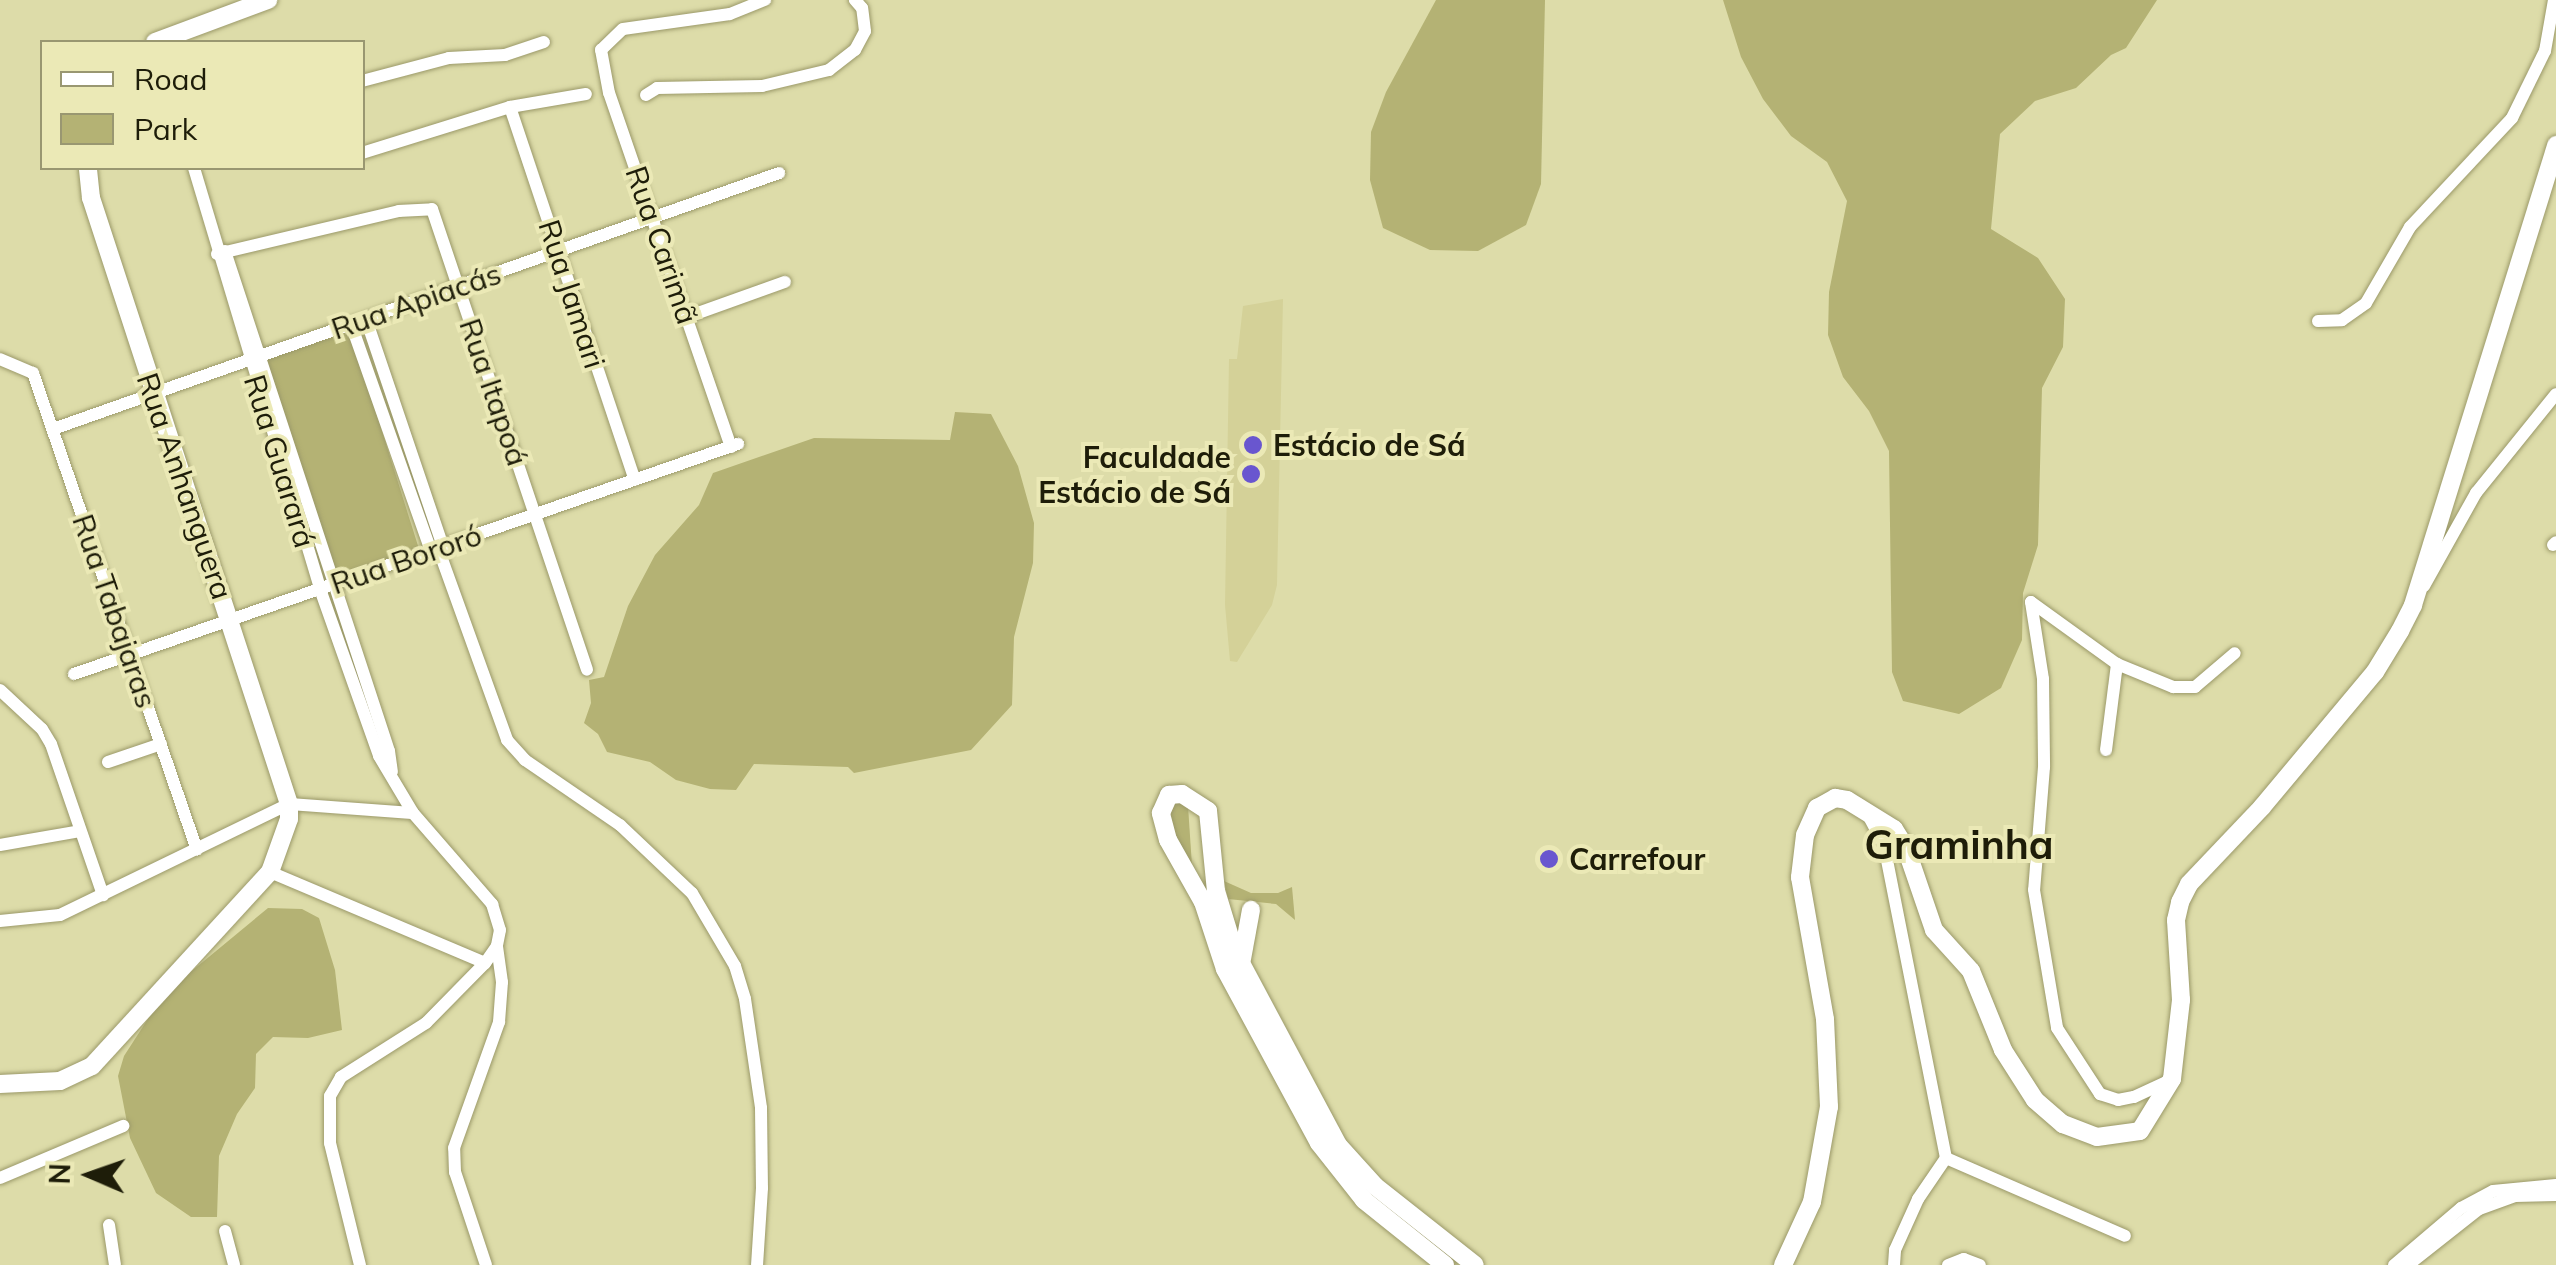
<!DOCTYPE html>
<meta charset="utf-8">
<style>
body{margin:0}
#map{position:relative;width:2556px;height:1265px;overflow:hidden;background:#dddca9;font-family:Mulish,sans-serif}
div>[style]{position:absolute}
[style*='--x']{left:calc(var(--x)*1px);top:calc(var(--y)*1px);width:calc(var(--w)*1px);rotate:calc(var(--a)*1deg)}
.built>*{inset:0;background:#d4d198}
.green>*{inset:0;background:#b4b274}
.roads{filter:drop-shadow(0 0 2px #9b9969) drop-shadow(0 0 2px #9b9969)}
.street>*{height:12px;margin:-6px;padding:0 6px;transform-origin:6px;border-radius:6px;background:#fff}
.secondary>*{height:18px;margin:-9px;padding:0 9px;transform-origin:9px;border-radius:9px;background:#fff}
.dots>*{width:28px;height:28px;translate:-50% -50%;box-sizing:border-box;border:5px solid #ebe9b6;border-radius:50%}
span{translate:-50% -50%;white-space:nowrap;text-align:center;line-height:1.15;-webkit-text-stroke:8px #ebe9b6;paint-order:stroke}
.street-label{font-size:30px;color:#1e1d09}
.poi-label{font-size:30px;color:#1e1d09;font-weight:700}
.left{translate:0 -50%;text-align:left}
.right{translate:-100% -50%;text-align:right}
.district-label{font-size:40px;color:#1e1d09;font-weight:700}
.legend{position:absolute;left:40px;top:40px;width:325px;height:130px;box-sizing:border-box;background:#ebe9b6;border:2px solid #999771;margin:0;padding:12px 18px;list-style:none;font-size:30px;color:#1e1d09}
.legend li{display:flex;align-items:center;gap:20px;height:50px}
.legend b{width:50px;border:2px solid #999771}
.north{position:absolute;left:40px;top:1125px;width:100px;height:100px;-webkit-text-stroke:8px #ebe9b6;paint-order:stroke;rotate:272deg;font-size:28px;font-weight:700;line-height:40px;text-align:center;color:#1e1d09}
.north::after{content:'';display:block;margin:auto;width:35px;height:45px;background:#1e1d09;clip-path:polygon(50% 0,100% 100%,50% 72%,0 100%)}
</style>
<div id="map">
<div class="built">
<div style="clip-path:polygon(1283px 299px,1277px 585px,1272px 605px,1237px 662px,1230px 661px,1225px 605px,1229px 359px,1237px 359px,1243px 306px)"></div>
</div>
<div class="green">
<div style="clip-path:polygon(1436px 0,1545px 0,1541px 184px,1526px 225px,1478px 251px,1430px 250px,1383px 228px,1370px 180px,1371px 132px,1386px 92px)"></div>
<div style="clip-path:polygon(1723px 0,2157px 0,2126px 48px,2111px 55px,2076px 88px,2035px 101px,2000px 134px,1991px 229px,2038px 258px,2065px 299px,2063px 347px,2042px 388px,2038px 545px,2023px 593px,2022px 640px,2001px 688px,1959px 714px,1903px 701px,1892px 672px,1889px 451px,1869px 411px,1843px 377px,1828px 335px,1829px 292px,1847px 201px,1827px 162px,1791px 136px,1763px 99px,1741px 57px)"></div>
<div style="clip-path:polygon(350px 329px,419px 549px,336px 583px,263px 357px)"></div>
<div style="clip-path:polygon(955px 412px,991px 414px,1018px 466px,1034px 523px,1033px 563px,1014px 637px,1012px 705px,971px 750px,854px 773px,848px 767px,754px 764px,736px 790px,710px 789px,676px 780px,650px 762px,607px 752px,598px 734px,584px 723px,591px 703px,589px 680px,604px 677px,628px 606px,655px 555px,699px 505px,713px 473px,814px 438px,950px 440px)"></div>
<div style="clip-path:polygon(1175px 800px,1188px 806px,1192px 866px,1168px 820px)"></div>
<div style="clip-path:polygon(1224px 881px,1251px 893px,1278px 893px,1292px 887px,1295px 920px,1276px 904px,1228px 899px)"></div>
<div style="clip-path:polygon(268px 908px,302px 909px,319px 918px,335px 970px,342px 1030px,308px 1038px,273px 1037px,256px 1054px,255px 1088px,237px 1114px,219px 1156px,217px 1217px,191px 1217px,156px 1193px,130px 1138px,118px 1076px,124px 1056px,164px 994px)"></div>
</div>
<div class="roads">
<div class="street">
<div style="--x:362;--y:81;--w:90;--a:-14.8"></div>
<div style="--x:449;--y:58;--w:56;--a:-3.1"></div>
<div style="--x:505;--y:55;--w:41;--a:-18.4"></div>
<div style="--x:646;--y:95;--w:13;--a:-32"></div>
<div style="--x:657;--y:88;--w:105;--a:-1.1"></div>
<div style="--x:762;--y:86;--w:69;--a:-13.4"></div>
<div style="--x:829;--y:70;--w:33;--a:-38"></div>
<div style="--x:855;--y:50;--w:21;--a:-62"></div>
<div style="--x:865;--y:31;--w:23;--a:-97"></div>
<div style="--x:862;--y:8;--w:11;--a:-131"></div>
<div style="--x:510;--y:107;--w:393;--a:71.5"></div>
<div style="--x:362;--y:153;--w:155;--a:-17.3"></div>
<div style="--x:510;--y:107;--w:77;--a:-9.7"></div>
<div style="--x:194;--y:168;--w:439;--a:73.3"></div>
<div style="--x:320;--y:589;--w:177;--a:70.5"></div>
<div style="--x:379;--y:756;--w:66;--a:59.2"></div>
<div style="--x:413;--y:813;--w:121;--a:49"></div>
<div style="--x:492;--y:904;--w:27;--a:73"></div>
<div style="--x:500;--y:930;--w:16;--a:101"></div>
<div style="--x:497;--y:946;--w:21;--a:125"></div>
<div style="--x:485;--y:963;--w:84;--a:134.5"></div>
<div style="--x:426;--y:1023;--w:101;--a:147.6"></div>
<div style="--x:341;--y:1077;--w:22;--a:120"></div>
<div style="--x:330;--y:1096;--w:47;--a:90"></div>
<div style="--x:330;--y:1143;--w:126;--a:76.2"></div>
<div style="--x:225;--y:251;--w:526;--a:71.84"></div>
<div style="--x:389;--y:751;--w:21;--a:82"></div>
<div style="--x:217;--y:254;--w:187;--a:-13.3"></div>
<div style="--x:399;--y:211;--w:33;--a:-3"></div>
<div style="--x:432;--y:209;--w:486;--a:71.4"></div>
<div style="--x:687;--y:317;--w:104;--a:-19.7"></div>
<div style="--x:366;--y:319;--w:240;--a:71.3"></div>
<div style="--x:443;--y:546;--w:13;--a:94"></div>
<div style="--x:442;--y:559;--w:192;--a:70.2"></div>
<div style="--x:507;--y:740;--w:27;--a:48"></div>
<div style="--x:525;--y:760;--w:115;--a:34.4"></div>
<div style="--x:620;--y:825;--w:99;--a:43.4"></div>
<div style="--x:692;--y:893;--w:85;--a:59.5"></div>
<div style="--x:735;--y:966;--w:34;--a:73"></div>
<div style="--x:745;--y:999;--w:110;--a:81.6"></div>
<div style="--x:761;--y:1108;--w:80;--a:89.3"></div>
<div style="--x:762;--y:1188;--w:77;--a:93.7"></div>
<div style="--x:2318;--y:321;--w:24;--a:-2"></div>
<div style="--x:2342;--y:320;--w:29;--a:-35"></div>
<div style="--x:2366;--y:303;--w:88;--a:-59.9"></div>
<div style="--x:2410;--y:227;--w:149;--a:-46.9"></div>
<div style="--x:2512;--y:118;--w:75;--a:-63.8"></div>
<div style="--x:2545;--y:51;--w:52;--a:-80"></div>
<div style="--x:351;--y:324;--w:241;--a:70.6"></div>
<div style="--x:431;--y:551;--w:6;--a:39"></div>
<div style="--x:0;--y:359;--w:36;--a:23"></div>
<div style="--x:33;--y:373;--w:504;--a:71.03"></div>
<div style="--x:53;--y:429;--w:770;--a:-19.42"></div>
<div style="--x:731;--y:447;--w:374;--a:-109"></div>
<div style="--x:609;--y:93;--w:44;--a:-100.5"></div>
<div style="--x:601;--y:50;--w:30;--a:-44"></div>
<div style="--x:623;--y:29;--w:108;--a:-8"></div>
<div style="--x:730;--y:14;--w:38;--a:-22"></div>
<div style="--x:2553;--y:545;--w:4;--a:-45"></div>
<div style="--x:2424;--y:586;--w:107;--a:-60.8"></div>
<div style="--x:2476;--y:493;--w:127;--a:-51.1"></div>
<div style="--x:2031;--y:602;--w:78;--a:81.1"></div>
<div style="--x:2043;--y:679;--w:88;--a:89.3"></div>
<div style="--x:2044;--y:767;--w:123;--a:94.6"></div>
<div style="--x:2034;--y:890;--w:140;--a:80.5"></div>
<div style="--x:2057;--y:1028;--w:79;--a:56.9"></div>
<div style="--x:2100;--y:1094;--w:19;--a:18"></div>
<div style="--x:2118;--y:1100;--w:16;--a:-11"></div>
<div style="--x:2134;--y:1097;--w:40;--a:-25"></div>
<div style="--x:2031;--y:602;--w:106;--a:35.8"></div>
<div style="--x:2117;--y:664;--w:61;--a:22.3"></div>
<div style="--x:2173;--y:687;--w:22;--a:0"></div>
<div style="--x:2195;--y:687;--w:52;--a:-40.4"></div>
<div style="--x:74;--y:674;--w:703;--a:-19.11"></div>
<div style="--x:0;--y:690;--w:57;--a:42.9"></div>
<div style="--x:42;--y:729;--w:17;--a:59"></div>
<div style="--x:51;--y:744;--w:160;--a:71"></div>
<div style="--x:2106;--y:750;--w:87;--a:-82.7"></div>
<div style="--x:108;--y:762;--w:56;--a:-18.8"></div>
<div style="--x:1868;--y:815;--w:34;--a:62"></div>
<div style="--x:1884;--y:845;--w:319;--a:78.8"></div>
<div style="--x:0;--y:845;--w:81;--a:-9.9"></div>
<div style="--x:270;--y:872;--w:233;--a:22.9"></div>
<div style="--x:0;--y:921;--w:60;--a:-5.7"></div>
<div style="--x:60;--y:915;--w:254;--a:-25.9"></div>
<div style="--x:289;--y:804;--w:124;--a:4.2"></div>
<div style="--x:1946;--y:1158;--w:195;--a:23.5"></div>
<div style="--x:0;--y:1178;--w:134;--a:-22.9"></div>
<div style="--x:109;--y:1225;--w:40;--a:81.5"></div>
<div style="--x:225;--y:1231;--w:35;--a:75"></div>
<div style="--x:486;--y:1265;--w:98;--a:-108.4"></div>
<div style="--x:455;--y:1172;--w:24;--a:-92"></div>
<div style="--x:454;--y:1148;--w:134;--a:-70.3"></div>
<div style="--x:499;--y:1022;--w:40;--a:-85.7"></div>
<div style="--x:502;--y:982;--w:36;--a:-98"></div>
<div style="--x:1894;--y:1265;--w:15;--a:-86"></div>
<div style="--x:1895;--y:1250;--w:56;--a:-65.7"></div>
<div style="--x:1918;--y:1199;--w:50;--a:-55.7"></div>
<div style="--x:1948;--y:1265;--w:17;--a:-21"></div>
<div style="--x:1964;--y:1259;--w:17;--a:21"></div>
<div style="--x:2394;--y:1265;--w:88;--a:-40.4"></div>
<div style="--x:2461;--y:1208;--w:36;--a:-28"></div>
<div style="--x:2493;--y:1191;--w:63;--a:-5.4"></div>
<div style="--x:2408;--y:1265;--w:90;--a:-38.3"></div>
<div style="--x:2479;--y:1209;--w:38;--a:-20"></div>
<div style="--x:2515;--y:1196;--w:41;--a:-1.4"></div>
</div>
<div class="secondary">
<div style="--x:155;--y:42;--w:121;--a:-20.4"></div>
<div style="--x:1242;--y:959;--w:50;--a:-79.6"></div>
<div style="--x:0;--y:1084;--w:60;--a:-2.9"></div>
<div style="--x:60;--y:1081;--w:35;--a:-25"></div>
<div style="--x:92;--y:1066;--w:263;--a:-47.5"></div>
<div style="--x:270;--y:872;--w:56;--a:-70.3"></div>
<div style="--x:289;--y:819;--w:15;--a:-90"></div>
<div style="--x:289;--y:804;--w:638;--a:-108.09"></div>
<div style="--x:91;--y:198;--w:30;--a:-96"></div>
<div style="--x:1445;--y:1265;--w:104;--a:-141.3"></div>
<div style="--x:1364;--y:1200;--w:73;--a:-128.3"></div>
<div style="--x:1319;--y:1143;--w:198;--a:-118.4"></div>
<div style="--x:1225;--y:969;--w:71;--a:-108.2"></div>
<div style="--x:1203;--y:902;--w:71;--a:-119.4"></div>
<div style="--x:1168;--y:840;--w:28;--a:-105"></div>
<div style="--x:1161;--y:813;--w:20;--a:-66"></div>
<div style="--x:1169;--y:795;--w:13;--a:-4"></div>
<div style="--x:1182;--y:794;--w:31;--a:33"></div>
<div style="--x:1208;--y:811;--w:80;--a:84.3"></div>
<div style="--x:1216;--y:891;--w:62;--a:73"></div>
<div style="--x:1234;--y:950;--w:221;--a:61.9"></div>
<div style="--x:1338;--y:1145;--w:55;--a:47.9"></div>
<div style="--x:1375;--y:1186;--w:127;--a:38.3"></div>
<div style="--x:1783;--y:1265;--w:69;--a:-65.3"></div>
<div style="--x:1812;--y:1202;--w:97;--a:-79.9"></div>
<div style="--x:1829;--y:1107;--w:88;--a:-92.6"></div>
<div style="--x:1825;--y:1019;--w:144;--a:-100"></div>
<div style="--x:1800;--y:877;--w:42;--a:-83.2"></div>
<div style="--x:1805;--y:835;--w:30;--a:-66"></div>
<div style="--x:1817;--y:808;--w:21;--a:-29"></div>
<div style="--x:1835;--y:798;--w:12;--a:9"></div>
<div style="--x:1847;--y:800;--w:55;--a:31.7"></div>
<div style="--x:1894;--y:829;--w:22;--a:58"></div>
<div style="--x:1906;--y:848;--w:87;--a:71.1"></div>
<div style="--x:1934;--y:930;--w:55;--a:47.9"></div>
<div style="--x:1971;--y:971;--w:85;--a:67.9"></div>
<div style="--x:2003;--y:1050;--w:59;--a:57.4"></div>
<div style="--x:2035;--y:1100;--w:37;--a:41"></div>
<div style="--x:2063;--y:1124;--w:36;--a:21"></div>
<div style="--x:2097;--y:1137;--w:43;--a:-7.9"></div>
<div style="--x:2140;--y:1131;--w:61;--a:-58.4"></div>
<div style="--x:2172;--y:1079;--w:80;--a:-83.5"></div>
<div style="--x:2181;--y:1000;--w:80;--a:-93.6"></div>
<div style="--x:2176;--y:920;--w:18;--a:-77"></div>
<div style="--x:2180;--y:902;--w:20;--a:-63"></div>
<div style="--x:2189;--y:884;--w:106;--a:-46.5"></div>
<div style="--x:2262;--y:807;--w:176;--a:-50.1"></div>
<div style="--x:2375;--y:672;--w:48;--a:-58.6"></div>
<div style="--x:2400;--y:631;--w:29;--a:-63"></div>
<div style="--x:2413;--y:605;--w:482;--a:-72.7"></div>
</div>
</div>
<div class="dots">
<div style="left:1253px;top:445px;background:#6956cf"></div>
<div style="left:1251px;top:474px;background:#6956cf"></div>
<div style="left:1549px;top:859px;background:#6956cf"></div>
</div>
<div class="street-label">
<span style="left:662px;top:245px;rotate:71deg">Rua Carimã</span>
<span style="left:572px;top:294px;rotate:72deg">Rua Jamari</span>
<span style="left:416px;top:301px;rotate:-19deg">Rua Apiacás</span>
<span style="left:494px;top:392px;rotate:71deg">Rua Itapoá</span>
<span style="left:280px;top:461px;rotate:73deg">Rua Guarará</span>
<span style="left:185px;top:486px;rotate:71deg">Rua Anhanguera</span>
<span style="left:406px;top:559px;rotate:-19deg">Rua Bororó</span>
<span style="left:115px;top:611px;rotate:71deg">Rua Tabajaras</span>
</div>
<div class="poi-label">
<span class="left" style="left:1273px;top:445px">Estácio de Sá</span>
<span class="right" style="left:1231px;top:474px">Faculdade<br>Estácio de Sá</span>
<span class="left" style="left:1569px;top:859px">Carrefour</span>
</div>
<div class="district-label">
<span style="left:1959px;top:844px">Graminha</span>
</div>
<ul class="legend">
<li><b style="height:12px;background:#fff"></b>Road</li>
<li><b style="height:28px;background:#b4b274"></b>Park</li>
</ul>
<div class="north">N</div>
</div>
